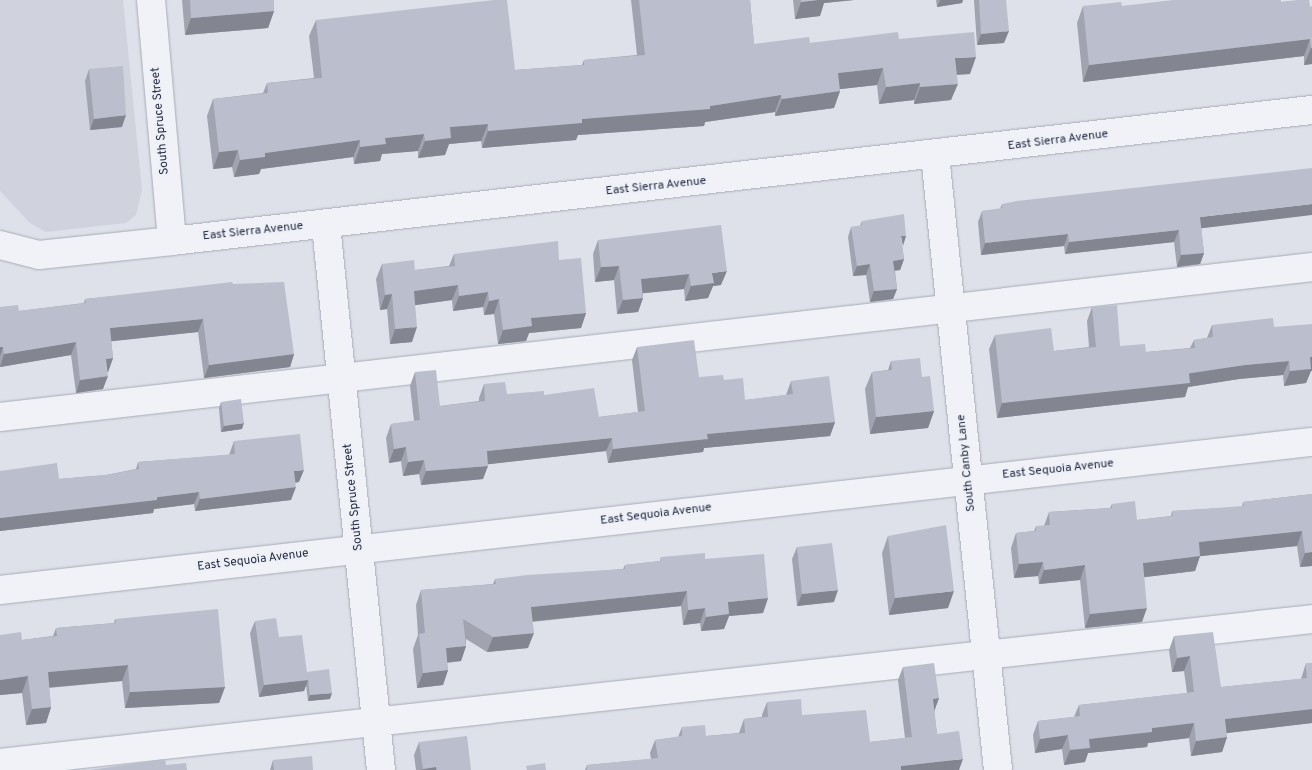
<!DOCTYPE html>
<style>
body{margin:0}
#map{position:relative;width:1312px;height:770px;overflow:hidden;background:#dee1e9;font-family:Overpass,sans-serif}
div>[style]{position:absolute}
[style*='--x']{left:calc(var(--x)*1px);top:calc(var(--y)*1px);width:calc(var(--w)*1px);rotate:calc(var(--a)*1deg)}
.built>*{inset:0;background:#d0d3de}
.roads{filter:drop-shadow(0 0 1px #a6abb7) drop-shadow(0 0 1px #a6abb7)}
.minor>*{height:28px;margin:-14px;padding:0 14px;transform-origin:14px;border-radius:14px;background:#f1f2f7}
.wall>*{inset:0;background:#a1a4b0}
.shaded-wall>*{inset:0;background:#838690}
.building>*{inset:0;background:#bbbfcd}
span{translate:-50% -50%;white-space:nowrap;text-align:center;line-height:1.15;-webkit-text-stroke:4px #eef0f7;paint-order:stroke}
.street-label{font-size:12px;color:#252c42}
</style>
<div id="map">
<div class="built">
<div style="clip-path:polygon(0 0,123px 0,142px 190px,136px 215px,126px 223px,46px 232px,30px 223px,0 191px)"></div>
</div>
<div class="roads">
<div class="minor">
<div style="--x:151;--y:0;--w:242;--a:85"></div>
<div style="--x:935;--y:155;--w:618;--a:84.15"></div>
<div style="--x:326;--y:225;--w:548;--a:84.24"></div>
<div style="--x:0;--y:245;--w:40;--a:14.4"></div>
<div style="--x:39;--y:255;--w:134;--a:-6"></div>
<div style="--x:172;--y:241;--w:1148;--a:-6.56"></div>
<div style="--x:0;--y:417;--w:1321;--a:-6.52"></div>
<div style="--x:0;--y:590;--w:1320;--a:-6.44"></div>
<div style="--x:0;--y:763;--w:1320;--a:-6.26"></div>
</div>
</div>
<div class="wall">
<div style="clip-path:polygon(182px 0,274px 0,274px 11px,268px 28px,185px 35px)"></div>
<div style="clip-path:polygon(631px 0,750px 0,754px 44px,810px 43px,899px 39px,970px 74px,957px 75px,951px 100px,914px 104px,914px 100px,879px 104px,877px 85px,840px 89px,840px 91px,834px 108px,775px 116px,775px 112px,705px 122px,704px 126px,578px 135px,576px 140px,482px 148px,481px 141px,449px 144px,445px 155px,418px 158px,418px 151px,382px 154px,380px 161px,354px 164px,353px 157px,261px 169px,259px 174px,234px 177px,232px 167px,213px 169px,207px 116px,213px 99px,263px 93px,267px 83px,314px 78px,309px 36px,316px 20px,515px 70px,582px 65px,584px 60px,637px 55px)"></div>
<div style="clip-path:polygon(793px 0,854px 0,824px 3px,820px 16px,795px 19px)"></div>
<div style="clip-path:polygon(936px 0,963px 0,962px 3px,937px 7px)"></div>
<div style="clip-path:polygon(974px 0,1006px 0,1004px 43px,977px 45px)"></div>
<div style="clip-path:polygon(1309px 0,1312px 64px,1304px 65px,1304px 56px,1083px 82px,1077px 23px,1083px 6px,1122px 6px,1281px 2px)"></div>
<div style="clip-path:polygon(89px 69px,122px 127px,90px 130px,85px 81px)"></div>
<div style="clip-path:polygon(1002px 204px,1201px 228px,1204px 253px,1200px 264px,1177px 267px,1174px 242px,1065px 254px,1064px 246px,981px 255px,978px 222px,982px 211px,1000px 209px)"></div>
<div style="clip-path:polygon(862px 221px,902px 246px,904px 259px,900px 270px,895px 271px,897px 289px,893px 299px,870px 302px,866px 275px,853px 276px,848px 237px,851px 227px,860px 226px)"></div>
<div style="clip-path:polygon(598px 240px,721px 285px,713px 286px,708px 298px,685px 301px,684px 289px,643px 293px,643px 298px,638px 312px,617px 314px,614px 280px,595px 282px,593px 254px)"></div>
<div style="clip-path:polygon(454px 254px,559px 260px,586px 313px,581px 328px,529px 333px,526px 341px,498px 344px,494px 314px,484px 315px,483px 307px,453px 311px,452px 300px,415px 305px,412px 342px,390px 344px,387px 309px,380px 310px,376px 279px,382px 264px,415px 270px,449px 266px)"></div>
<div style="clip-path:polygon(233px 284px,294px 354px,290px 367px,204px 378px,198px 332px,111px 341px,113px 358px,108px 372px,107px 372px,103px 389px,76px 393px,71px 355px,0 367px,0 307px,19px 311px,84px 303px,85px 299px)"></div>
<div style="clip-path:polygon(1092px 307px,1120px 346px,1146px 352px,1190px 348px,1194px 340px,1207px 338px,1212px 325px,1274px 327px,1311px 371px,1306px 383px,1284px 386px,1283px 375px,1239px 379px,1188px 387px,1185px 397px,997px 418px,989px 349px,995px 335px,1054px 351px,1089px 347px,1087px 321px)"></div>
<div style="clip-path:polygon(637px 347px,699px 377px,724px 380px,745px 400px,786px 395px,791px 381px,835px 422px,830px 436px,704px 448px,703px 452px,608px 463px,606px 451px,488px 464px,483px 479px,421px 485px,419px 474px,403px 476px,401px 461px,389px 463px,386px 438px,391px 424px,414px 421px,410px 386px,415px 372px,440px 406px,479px 401px,479px 398px,484px 384px,507px 394px,544px 395px,599px 417px,638px 412px,632px 360px)"></div>
<div style="clip-path:polygon(891px 361px,922px 377px,934px 411px,928px 428px,870px 434px,865px 389px,872px 372px,888px 370px)"></div>
<div style="clip-path:polygon(221px 402px,242px 429px,221px 432px,219px 408px)"></div>
<div style="clip-path:polygon(234px 441px,299px 482px,295px 483px,291px 500px,195px 511px,194px 504px,154px 509px,153px 513px,0 531px,0 471px,59px 479px,106px 475px,136px 469px,138px 462px,229px 455px)"></div>
<div style="clip-path:polygon(1312px 494px,1312px 566px,1300px 567px,1297px 546px,1200px 556px,1195px 571px,1144px 577px,1142px 622px,1085px 628px,1080px 580px,1039px 584px,1038px 576px,1014px 578px,1011px 548px,1016px 533px,1034px 531px,1036px 526px,1044px 526px,1049px 512px,1110px 508px,1112px 504px,1137px 520px,1171px 516px,1172px 511px,1242px 507px,1243px 502px)"></div>
<div style="clip-path:polygon(888px 536px,948px 608px,889px 615px,882px 553px)"></div>
<div style="clip-path:polygon(797px 547px,834px 602px,797px 606px,792px 559px)"></div>
<div style="clip-path:polygon(661px 557px,705px 559px,768px 598px,763px 613px,729px 616px,724px 629px,701px 631px,700px 623px,683px 625px,681px 606px,532px 622px,528px 648px,487px 652px,466px 639px,466px 646px,461px 661px,447px 663px,448px 670px,443px 685px,417px 688px,413px 649px,418px 635px,416px 605px,421px 590px,493px 584px,495px 579px,623px 569px,625px 565px,660px 561px)"></div>
<div style="clip-path:polygon(115px 619px,225px 687px,219px 703px,125px 708px,122px 681px,49px 688px,51px 707px,46px 723px,26px 725px,22px 693px,0 695px,0 635px,22px 640px,53px 636px,56px 628px,114px 623px)"></div>
<div style="clip-path:polygon(255px 621px,279px 637px,307px 673px,330px 699px,308px 701px,306px 685px,304px 691px,259px 697px,250px 633px)"></div>
<div style="clip-path:polygon(1174px 636px,1221px 687px,1301px 679px,1306px 663px,1312px 723px,1226px 733px,1227px 737px,1222px 752px,1191px 756px,1189px 738px,1148px 743px,1147px 747px,1088px 753px,1085px 762px,1064px 765px,1062px 749px,1035px 753px,1033px 735px,1038px 721px,1074px 717px,1079px 705px,1187px 693px,1184px 671px,1172px 672px,1169px 650px)"></div>
<div style="clip-path:polygon(903px 667px,939px 698px,934px 710px,937px 734px,959px 770px,585px 770px,587px 765px,651px 759px,650px 753px,655px 740px,678px 737px,682px 727px,706px 736px,739px 733px,744px 719px,762px 717px,762px 715px,767px 702px,870px 742px,905px 738px,898px 680px)"></div>
<div style="clip-path:polygon(419px 742px,471px 770px,416px 770px,414px 755px)"></div>
<div style="clip-path:polygon(273px 760px,313px 770px,270px 770px)"></div>
</div>
<div class="shaded-wall">
<div style="clip-path:polygon(818px 0,854px 0,824px 3px,820px 16px,795px 19px,801px 2px)"></div>
<div style="clip-path:polygon(940px 0,963px 0,962px 3px,937px 7px)"></div>
<div style="clip-path:polygon(274px 11px,268px 28px,185px 35px,191px 18px)"></div>
<div style="clip-path:polygon(1009px 31px,1004px 43px,977px 45px,981px 34px)"></div>
<div style="clip-path:polygon(1310px 39px,1304px 56px,1083px 82px,1089px 65px)"></div>
<div style="clip-path:polygon(1312px 47px,1312px 64px,1304px 65px,1311px 48px)"></div>
<div style="clip-path:polygon(976px 57px,970px 74px,949px 75px,955px 58px)"></div>
<div style="clip-path:polygon(883px 68px,877px 85px,832px 90px,838px 73px)"></div>
<div style="clip-path:polygon(920px 83px,914px 100px,879px 104px,886px 87px)"></div>
<div style="clip-path:polygon(958px 84px,951px 100px,914px 104px,920px 87px)"></div>
<div style="clip-path:polygon(840px 91px,834px 108px,775px 116px,782px 99px)"></div>
<div style="clip-path:polygon(781px 95px,775px 112px,705px 122px,704px 126px,578px 135px,576px 140px,482px 148px,488px 131px,582px 119px,710px 106px)"></div>
<div style="clip-path:polygon(126px 115px,122px 127px,90px 130px,94px 119px)"></div>
<div style="clip-path:polygon(488px 124px,481px 141px,449px 144px,445px 155px,418px 158px,425px 141px,450px 127px)"></div>
<div style="clip-path:polygon(424px 134px,418px 151px,382px 154px,380px 161px,354px 164px,360px 147px,385px 138px)"></div>
<div style="clip-path:polygon(360px 140px,353px 157px,261px 169px,259px 174px,234px 177px,240px 160px,265px 153px)"></div>
<div style="clip-path:polygon(238px 150px,232px 167px,213px 169px,219px 152px)"></div>
<div style="clip-path:polygon(1312px 204px,1312px 215px,1196px 229px,1200px 217px)"></div>
<div style="clip-path:polygon(1179px 230px,1174px 242px,1065px 254px,1069px 242px)"></div>
<div style="clip-path:polygon(1068px 234px,1064px 246px,981px 255px,985px 243px)"></div>
<div style="clip-path:polygon(901px 236px,906px 236px,903px 246px)"></div>
<div style="clip-path:polygon(1204px 253px,1200px 264px,1177px 267px,1181px 255px)"></div>
<div style="clip-path:polygon(904px 259px,900px 270px,889px 271px,893px 261px)"></div>
<div style="clip-path:polygon(870px 264px,866px 275px,853px 276px,857px 266px)"></div>
<div style="clip-path:polygon(619px 266px,614px 280px,595px 282px,601px 267px)"></div>
<div style="clip-path:polygon(727px 271px,721px 285px,713px 286px,708px 298px,685px 301px,691px 286px,712px 273px)"></div>
<div style="clip-path:polygon(689px 274px,684px 289px,636px 294px,641px 279px)"></div>
<div style="clip-path:polygon(458px 285px,452px 300px,409px 306px,414px 291px)"></div>
<div style="clip-path:polygon(897px 289px,893px 299px,870px 302px,874px 291px)"></div>
<div style="clip-path:polygon(488px 292px,483px 307px,453px 311px,459px 296px)"></div>
<div style="clip-path:polygon(392px 294px,387px 309px,380px 310px,385px 295px)"></div>
<div style="clip-path:polygon(643px 298px,638px 312px,617px 314px,623px 300px)"></div>
<div style="clip-path:polygon(499px 299px,494px 314px,484px 315px,489px 301px)"></div>
<div style="clip-path:polygon(586px 313px,581px 328px,529px 333px,526px 341px,498px 344px,503px 330px,531px 318px)"></div>
<div style="clip-path:polygon(203px 319px,198px 332px,105px 342px,110px 328px)"></div>
<div style="clip-path:polygon(417px 327px,412px 342px,390px 344px,395px 329px)"></div>
<div style="clip-path:polygon(76px 342px,71px 355px,0 367px,4px 354px)"></div>
<div style="clip-path:polygon(0 347px,3px 347px,0 356px)"></div>
<div style="clip-path:polygon(294px 354px,290px 367px,204px 378px,209px 365px)"></div>
<div style="clip-path:polygon(1310px 357px,1312px 357px,1312px 371px,1311px 371px,1306px 383px,1284px 386px,1290px 371px)"></div>
<div style="clip-path:polygon(113px 358px,108px 372px,101px 372px,106px 359px)"></div>
<div style="clip-path:polygon(1289px 361px,1283px 375px,1239px 379px,1188px 387px,1185px 397px,997px 418px,1002px 403px,1245px 365px)"></div>
<div style="clip-path:polygon(108px 376px,103px 389px,76px 393px,80px 380px)"></div>
<div style="clip-path:polygon(934px 411px,928px 428px,870px 434px,876px 417px)"></div>
<div style="clip-path:polygon(835px 422px,830px 436px,704px 448px,703px 452px,608px 463px,613px 449px,707px 434px)"></div>
<div style="clip-path:polygon(244px 423px,242px 429px,221px 432px,224px 426px)"></div>
<div style="clip-path:polygon(612px 438px,606px 451px,482px 465px,487px 451px)"></div>
<div style="clip-path:polygon(406px 447px,401px 461px,389px 463px,394px 449px)"></div>
<div style="clip-path:polygon(424px 460px,419px 474px,403px 476px,408px 462px)"></div>
<div style="clip-path:polygon(488px 466px,483px 479px,421px 485px,426px 471px)"></div>
<div style="clip-path:polygon(304px 470px,299px 482px,289px 483px,294px 471px)"></div>
<div style="clip-path:polygon(296px 487px,291px 500px,195px 511px,200px 499px)"></div>
<div style="clip-path:polygon(199px 492px,194px 504px,154px 509px,153px 513px,0 531px,0 518px)"></div>
<div style="clip-path:polygon(1302px 531px,1297px 546px,1193px 557px,1199px 542px)"></div>
<div style="clip-path:polygon(1312px 552px,1312px 566px,1300px 567px,1305px 553px)"></div>
<div style="clip-path:polygon(1200px 556px,1195px 571px,1138px 578px,1143px 563px)"></div>
<div style="clip-path:polygon(1043px 562px,1038px 576px,1014px 578px,1019px 564px)"></div>
<div style="clip-path:polygon(1085px 565px,1080px 580px,1039px 584px,1044px 570px)"></div>
<div style="clip-path:polygon(838px 590px,834px 602px,797px 606px,802px 594px)"></div>
<div style="clip-path:polygon(687px 591px,681px 606px,525px 622px,531px 607px)"></div>
<div style="clip-path:polygon(954px 591px,948px 608px,889px 615px,895px 598px)"></div>
<div style="clip-path:polygon(768px 598px,763px 613px,729px 616px,724px 629px,701px 631px,706px 617px,728px 602px)"></div>
<div style="clip-path:polygon(705px 608px,700px 623px,683px 625px,688px 610px)"></div>
<div style="clip-path:polygon(1147px 608px,1142px 622px,1085px 628px,1090px 614px)"></div>
<div style="clip-path:polygon(534px 633px,528px 648px,487px 652px,493px 637px)"></div>
<div style="clip-path:polygon(466px 646px,461px 661px,440px 663px,446px 648px)"></div>
<div style="clip-path:polygon(1190px 656px,1184px 671px,1172px 672px,1177px 658px)"></div>
<div style="clip-path:polygon(128px 665px,122px 681px,42px 688px,48px 672px)"></div>
<div style="clip-path:polygon(448px 670px,443px 685px,417px 688px,423px 673px)"></div>
<div style="clip-path:polygon(28px 676px,22px 693px,0 695px,0 680px)"></div>
<div style="clip-path:polygon(308px 680px,304px 691px,259px 697px,264px 685px)"></div>
<div style="clip-path:polygon(225px 687px,219px 703px,125px 708px,130px 692px)"></div>
<div style="clip-path:polygon(332px 693px,330px 699px,308px 701px,310px 695px)"></div>
<div style="clip-path:polygon(939px 698px,934px 712px,933px 699px)"></div>
<div style="clip-path:polygon(51px 707px,46px 723px,26px 725px,32px 709px)"></div>
<div style="clip-path:polygon(1312px 709px,1312px 723px,1219px 734px,1225px 719px)"></div>
<div style="clip-path:polygon(1194px 723px,1189px 738px,1148px 743px,1147px 747px,1088px 753px,1085px 762px,1064px 765px,1070px 750px,1089px 739px,1152px 728px)"></div>
<div style="clip-path:polygon(1068px 735px,1062px 749px,1035px 753px,1040px 739px)"></div>
<div style="clip-path:polygon(1227px 737px,1222px 752px,1191px 756px,1196px 741px)"></div>
<div style="clip-path:polygon(963px 759px,959px 770px,900px 770px,901px 766px)"></div>
<div style="clip-path:polygon(436px 767px,436px 770px,422px 770px,423px 769px)"></div>
</div>
<div class="building">
<div style="clip-path:polygon(190px 0,274px 0,274px 11px,191px 18px)"></div>
<div style="clip-path:polygon(494px 0,507px 0,515px 70px,584px 65px,584px 60px,645px 55px,639px 0,750px 0,754px 44px,809px 37px,810px 43px,898px 32px,899px 39px,974px 32px,976px 57px,955px 58px,958px 84px,920px 87px,920px 83px,886px 87px,883px 68px,838px 73px,840px 91px,782px 99px,781px 95px,710px 106px,710px 109px,582px 119px,582px 123px,488px 131px,488px 124px,450px 127px,451px 138px,425px 141px,424px 134px,385px 138px,386px 144px,360px 147px,360px 140px,265px 153px,265px 157px,240px 160px,238px 150px,219px 152px,213px 99px,268px 93px,267px 83px,322px 78px,316px 20px)"></div>
<div style="clip-path:polygon(801px 0,818px 0,801px 2px)"></div>
<div style="clip-path:polygon(979px 0,1006px 0,1009px 31px,981px 34px)"></div>
<div style="clip-path:polygon(1173px 0,1281px 0,1281px 2px,1297px 0,1309px 0,1310px 7px,1312px 6px,1312px 47px,1311px 48px,1310px 39px,1089px 65px,1083px 6px,1121px 2px,1122px 6px)"></div>
<div style="clip-path:polygon(123px 66px,126px 115px,94px 119px,89px 69px)"></div>
<div style="clip-path:polygon(1312px 168px,1312px 204px,1200px 217px,1204px 253px,1181px 255px,1179px 230px,1069px 242px,1068px 234px,985px 243px,982px 211px,1002px 208px,1002px 204px,1017px 201px)"></div>
<div style="clip-path:polygon(904px 214px,906px 236px,901px 236px,904px 259px,893px 261px,897px 289px,874px 291px,870px 264px,857px 266px,851px 227px,862px 225px,862px 221px)"></div>
<div style="clip-path:polygon(721px 225px,727px 271px,712px 273px,714px 283px,691px 286px,689px 274px,641px 279px,643px 298px,623px 300px,619px 266px,601px 267px,598px 240px)"></div>
<div style="clip-path:polygon(558px 241px,559px 260px,581px 258px,586px 313px,531px 318px,532px 326px,503px 330px,499px 299px,489px 301px,488px 292px,459px 296px,458px 285px,414px 291px,417px 327px,395px 329px,392px 294px,385px 295px,382px 264px,414px 260px,415px 270px,455px 266px,454px 254px)"></div>
<div style="clip-path:polygon(232px 282px,233px 284px,284px 282px,294px 354px,209px 365px,203px 319px,110px 328px,113px 358px,106px 359px,108px 376px,80px 380px,76px 342px,4px 354px,3px 347px,0 347px,0 307px,18px 305px,19px 311px,86px 303px,85px 299px)"></div>
<div style="clip-path:polygon(1117px 305px,1120px 346px,1145px 344px,1146px 352px,1195px 348px,1194px 340px,1213px 337px,1212px 325px,1273px 318px,1274px 327px,1312px 324px,1312px 357px,1310px 357px,1311px 369px,1290px 371px,1289px 361px,1245px 365px,1189px 373px,1190px 383px,1002px 403px,995px 335px,1051px 328px,1054px 351px,1096px 347px,1092px 307px)"></div>
<div style="clip-path:polygon(694px 340px,699px 377px,723px 375px,724px 380px,743px 378px,745px 400px,793px 394px,791px 381px,829px 376px,835px 422px,707px 434px,708px 439px,613px 449px,612px 438px,487px 451px,488px 466px,426px 471px,424px 460px,408px 462px,406px 447px,394px 449px,391px 424px,420px 420px,415px 372px,436px 370px,440px 406px,485px 401px,484px 384px,505px 382px,507px 394px,544px 391px,544px 395px,594px 388px,599px 417px,645px 411px,637px 347px)"></div>
<div style="clip-path:polygon(920px 358px,922px 377px,930px 376px,934px 411px,876px 417px,872px 372px,892px 370px,891px 361px)"></div>
<div style="clip-path:polygon(241px 399px,244px 423px,224px 426px,221px 402px)"></div>
<div style="clip-path:polygon(300px 434px,304px 470px,294px 471px,296px 487px,200px 499px,199px 492px,157px 497px,157px 500px,0 518px,0 471px,57px 463px,59px 479px,106px 475px,139px 469px,138px 462px,235px 454px,234px 441px)"></div>
<div style="clip-path:polygon(1312px 494px,1312px 552px,1305px 553px,1302px 531px,1199px 542px,1200px 556px,1143px 563px,1147px 608px,1090px 614px,1085px 565px,1044px 570px,1043px 562px,1019px 564px,1016px 533px,1036px 531px,1036px 526px,1050px 525px,1049px 512px,1112px 508px,1112px 504px,1135px 501px,1137px 520px,1173px 516px,1172px 511px,1244px 506px,1243px 502px)"></div>
<div style="clip-path:polygon(946px 525px,954px 591px,895px 598px,888px 536px)"></div>
<div style="clip-path:polygon(832px 543px,838px 590px,802px 594px,797px 547px)"></div>
<div style="clip-path:polygon(705px 553px,705px 559px,764px 554px,768px 598px,728px 602px,729px 614px,706px 617px,705px 608px,688px 610px,687px 591px,531px 607px,534px 633px,493px 637px,463px 619px,466px 646px,446px 648px,448px 670px,423px 673px,419px 634px,425px 633px,421px 590px,496px 584px,495px 579px,527px 575px,625px 569px,625px 565px,661px 561px,661px 557px)"></div>
<div style="clip-path:polygon(218px 609px,225px 687px,130px 692px,128px 665px,48px 672px,51px 707px,32px 709px,28px 676px,0 680px,0 635px,21px 632px,22px 640px,57px 636px,56px 628px,116px 623px,115px 619px)"></div>
<div style="clip-path:polygon(276px 618px,279px 637px,302px 635px,308px 680px,264px 685px,255px 621px)"></div>
<div style="clip-path:polygon(1213px 632px,1221px 687px,1307px 678px,1306px 663px,1312px 663px,1312px 709px,1225px 719px,1227px 737px,1196px 741px,1194px 723px,1152px 728px,1152px 732px,1089px 739px,1090px 748px,1070px 750px,1068px 735px,1040px 739px,1038px 721px,1080px 716px,1079px 705px,1194px 692px,1190px 656px,1177px 658px,1174px 636px)"></div>
<div style="clip-path:polygon(934px 663px,939px 698px,933px 699px,937px 734px,959px 731px,963px 759px,901px 766px,901px 770px,587px 770px,587px 765px,658px 758px,655px 740px,682px 736px,682px 727px,705px 725px,706px 736px,745px 733px,744px 719px,768px 717px,767px 702px,801px 699px,802px 715px,866px 710px,870px 742px,912px 737px,903px 667px)"></div>
<div style="clip-path:polygon(329px 669px,332px 693px,310px 695px,307px 672px)"></div>
<div style="clip-path:polygon(467px 736px,471px 770px,437px 770px,436px 767px,423px 769px,419px 742px)"></div>
<div style="clip-path:polygon(312px 756px,313px 770px,274px 770px,273px 760px)"></div>
<div style="clip-path:polygon(165px 759px,166px 765px,186px 763px,187px 770px,90px 770px)"></div>
<div style="clip-path:polygon(545px 763px,546px 770px,527px 770px,526px 766px)"></div>
</div>
<div class="street-label">
<span style="left:161px;top:121px;rotate:-95deg">South Spruce Street</span>
<span style="left:1058px;top:141px;rotate:-7deg">East Sierra Avenue</span>
<span style="left:656px;top:187px;rotate:-6deg">East Sierra Avenue</span>
<span style="left:253px;top:232px;rotate:-6deg">East Sierra Avenue</span>
<span style="left:967px;top:463px;rotate:-96deg">South Canby Lane</span>
<span style="left:1058px;top:470px;rotate:-6deg">East Sequoia Avenue</span>
<span style="left:354px;top:497px;rotate:-96deg">South Spruce Street</span>
<span style="left:656px;top:515px;rotate:-7deg">East Sequoia Avenue</span>
<span style="left:253px;top:561px;rotate:-7deg">East Sequoia Avenue</span>
</div>
</div>
